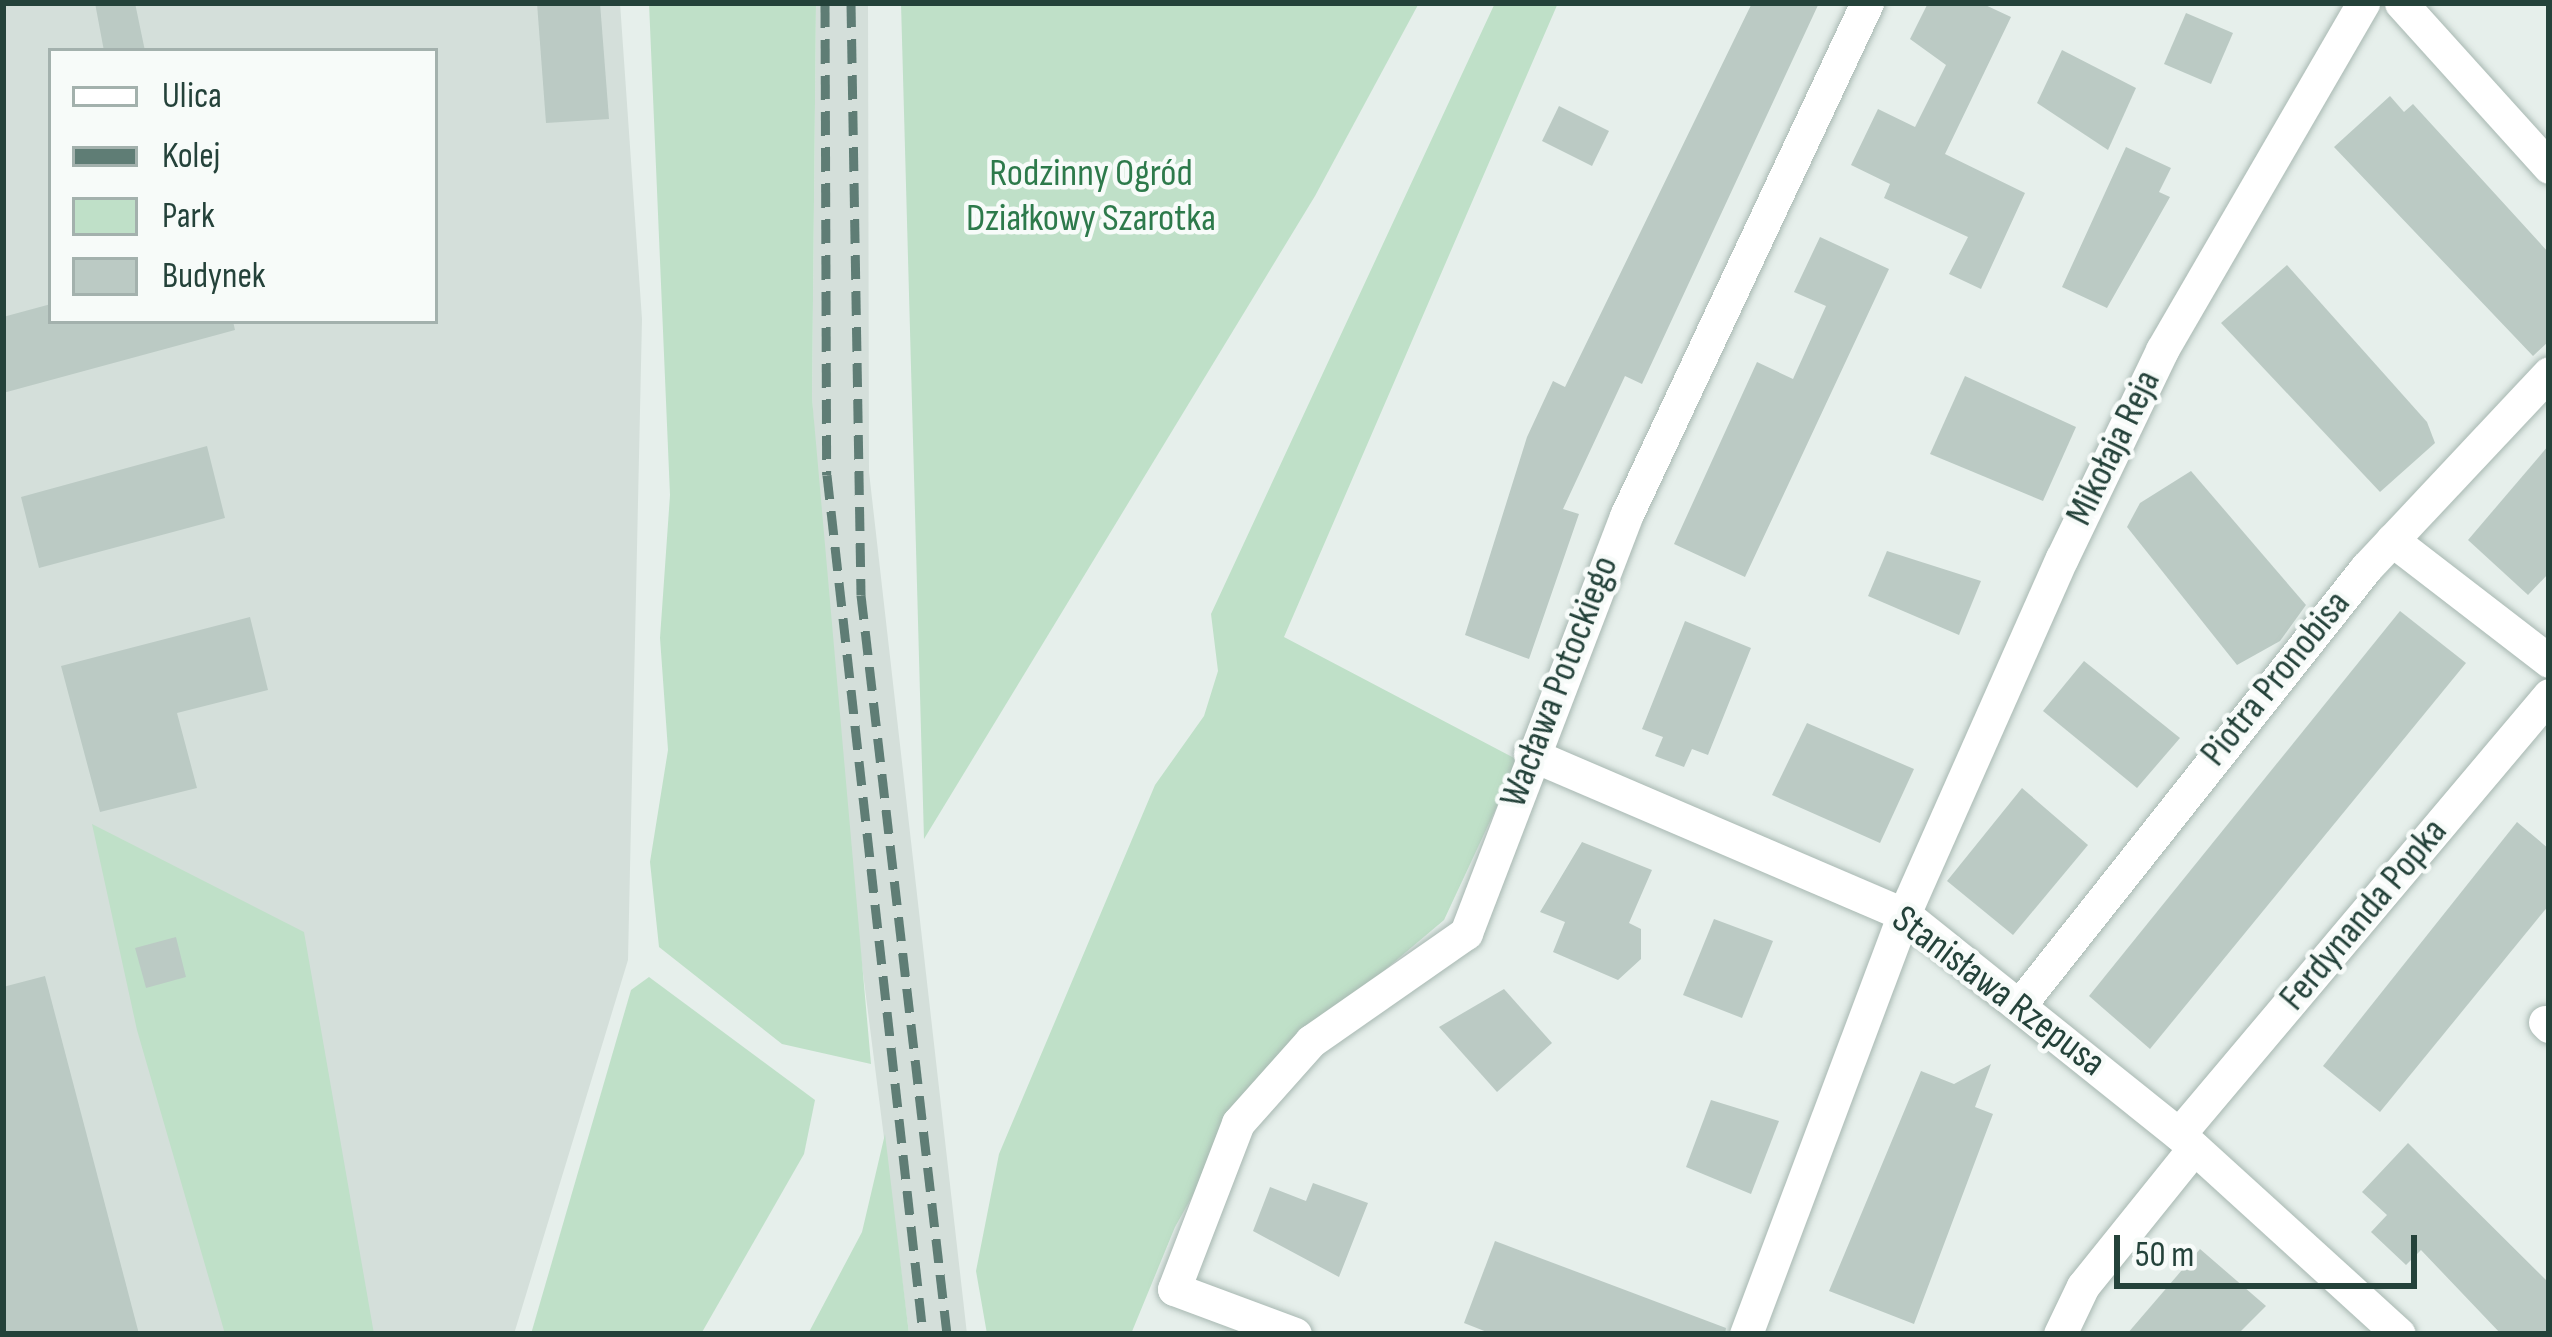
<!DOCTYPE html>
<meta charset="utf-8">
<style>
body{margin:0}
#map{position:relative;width:2552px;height:1337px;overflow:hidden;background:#e6efeb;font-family:"Sofia Sans Condensed",sans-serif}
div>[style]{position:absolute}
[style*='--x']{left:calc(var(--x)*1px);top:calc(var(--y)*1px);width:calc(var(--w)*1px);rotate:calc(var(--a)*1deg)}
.built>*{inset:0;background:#d4dfda}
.green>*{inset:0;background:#bfe0c8}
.building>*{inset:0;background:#bbcac4}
.roads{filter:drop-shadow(0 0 3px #a8b8b2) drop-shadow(0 0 3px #a8b8b2)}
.street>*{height:33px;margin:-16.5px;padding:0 16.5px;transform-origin:16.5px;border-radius:16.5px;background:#fff}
.rail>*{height:9px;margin-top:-4.5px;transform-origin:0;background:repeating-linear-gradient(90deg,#5f7d75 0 24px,transparent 0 36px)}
span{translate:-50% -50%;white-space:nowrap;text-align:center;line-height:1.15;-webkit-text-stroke:9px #f7fbf9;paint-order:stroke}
.park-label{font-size:39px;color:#2d7a4b}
.street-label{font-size:39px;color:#24423a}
.frame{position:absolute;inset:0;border:6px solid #24423a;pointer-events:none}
.legend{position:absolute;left:48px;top:48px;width:390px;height:276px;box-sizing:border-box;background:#f7fbf9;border:3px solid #a3b1ad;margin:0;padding:15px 21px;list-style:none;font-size:36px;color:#24423a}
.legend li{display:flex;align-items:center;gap:24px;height:60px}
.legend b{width:60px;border:3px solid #a3b1ad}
.scale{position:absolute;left:2114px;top:1235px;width:303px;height:54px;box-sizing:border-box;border:6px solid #24423a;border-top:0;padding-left:15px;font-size:36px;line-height:42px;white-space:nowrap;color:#24423a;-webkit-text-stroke:9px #f7fbf9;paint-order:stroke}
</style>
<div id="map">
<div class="built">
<div style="clip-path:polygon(evenodd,3px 3px,620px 3px,642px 319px,628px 960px,514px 1334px,3px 1334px,3px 3px,51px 51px,435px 51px,435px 321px,51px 321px,51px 51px)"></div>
<div style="clip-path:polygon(816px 3px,868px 3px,869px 472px,967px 1334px,909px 1334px,837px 769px,812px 398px)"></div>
</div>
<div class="green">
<div style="clip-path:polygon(649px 3px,816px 3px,812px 398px,871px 1064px,782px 1044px,659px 947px,650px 862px,668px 750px,660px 638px,670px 495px)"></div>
<div style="clip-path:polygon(901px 3px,1419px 3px,1315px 196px,924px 839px)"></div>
<div style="clip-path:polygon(1495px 3px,1558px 3px,1284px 637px,1516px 759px,1506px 787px,1444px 920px,1260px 1075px,1175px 1227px,1131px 1334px,987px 1334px,976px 1271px,999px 1154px,1155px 785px,1204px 716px,1218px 671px,1211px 614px)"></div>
<div style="clip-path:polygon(92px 824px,304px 932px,374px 1334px,225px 1334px,137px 1030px)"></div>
<div style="clip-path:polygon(649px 977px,815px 1100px,804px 1154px,701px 1334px,531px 1334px,631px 990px)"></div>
<div style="clip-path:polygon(885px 1134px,909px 1334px,808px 1334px,862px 1232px)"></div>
</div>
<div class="building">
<div style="clip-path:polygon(95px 3px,135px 3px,145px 51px,104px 51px)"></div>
<div style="clip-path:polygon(537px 3px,600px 3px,609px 119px,546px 123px)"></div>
<div style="clip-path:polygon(1752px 3px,1819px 3px,1642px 384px,1625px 376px,1563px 509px,1579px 514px,1529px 659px,1465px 635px,1527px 437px,1553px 381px,1565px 387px)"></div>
<div style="clip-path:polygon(1928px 3px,1981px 3px,2011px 17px,1945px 154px,2025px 193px,1981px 289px,1949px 274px,1968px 237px,1884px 198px,1890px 184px,1851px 165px,1878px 109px,1915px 127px,1946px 65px,1910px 39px)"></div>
<div style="clip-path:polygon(2186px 13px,2233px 33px,2211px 84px,2164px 64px)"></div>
<div style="clip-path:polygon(2062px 50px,2136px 88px,2108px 150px,2037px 103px)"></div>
<div style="clip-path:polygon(2390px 96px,2404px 112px,2413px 104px,2549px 253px,2549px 341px,2533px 356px,2334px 147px)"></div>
<div style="clip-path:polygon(1559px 106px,1609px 131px,1592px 166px,1542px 141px)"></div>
<div style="clip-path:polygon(2126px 147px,2171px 168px,2159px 192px,2170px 197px,2107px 308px,2062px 287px)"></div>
<div style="clip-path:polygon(1820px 237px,1889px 269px,1745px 577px,1674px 544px,1757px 362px,1793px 379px,1826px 306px,1794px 292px)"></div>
<div style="clip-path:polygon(2287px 265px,2427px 422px,2435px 443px,2380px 492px,2221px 323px)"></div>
<div style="clip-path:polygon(51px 304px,51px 321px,233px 321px,235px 330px,3px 393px,3px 317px)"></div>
<div style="clip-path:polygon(1965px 376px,2076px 427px,2043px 501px,1930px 454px)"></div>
<div style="clip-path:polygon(2549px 445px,2549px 573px,2528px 595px,2468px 540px)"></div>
<div style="clip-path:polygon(207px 446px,225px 518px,39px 568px,21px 497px)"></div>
<div style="clip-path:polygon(2191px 471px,2306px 605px,2280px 641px,2237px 665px,2127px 527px,2140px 503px)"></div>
<div style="clip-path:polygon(1887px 551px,1981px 581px,1959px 635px,1868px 596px)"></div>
<div style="clip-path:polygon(2400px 611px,2466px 663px,2150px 1049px,2089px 996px)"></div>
<div style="clip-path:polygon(250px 617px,268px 690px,177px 713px,197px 788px,100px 812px,61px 666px)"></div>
<div style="clip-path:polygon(1685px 621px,1751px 648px,1708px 755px,1692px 749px,1684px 767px,1655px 756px,1663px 737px,1642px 729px)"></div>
<div style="clip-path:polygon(2084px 661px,2180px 738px,2137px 788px,2043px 711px)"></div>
<div style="clip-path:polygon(1807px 723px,1914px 769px,1880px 843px,1772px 795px)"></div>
<div style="clip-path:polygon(2022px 788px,2088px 845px,2013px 935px,1947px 881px)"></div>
<div style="clip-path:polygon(2517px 822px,2549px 849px,2549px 905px,2380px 1112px,2323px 1066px)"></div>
<div style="clip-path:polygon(1582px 842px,1652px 870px,1629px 923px,1641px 929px,1641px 959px,1618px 980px,1553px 952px,1565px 922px,1540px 912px)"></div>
<div style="clip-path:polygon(1714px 919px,1773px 941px,1742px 1018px,1683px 995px)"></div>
<div style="clip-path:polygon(176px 937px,186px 977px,146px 988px,135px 948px)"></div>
<div style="clip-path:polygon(45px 976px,139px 1334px,3px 1334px,3px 987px)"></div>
<div style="clip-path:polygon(1504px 989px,1552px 1043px,1497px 1092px,1439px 1027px)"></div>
<div style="clip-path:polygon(1991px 1064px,1975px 1107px,1993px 1114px,1914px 1324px,1829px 1291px,1921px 1071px,1954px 1084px)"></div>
<div style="clip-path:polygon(1711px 1100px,1779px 1121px,1751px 1194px,1686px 1167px)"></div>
<div style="clip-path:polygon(2408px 1143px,2549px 1283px,2549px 1334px,2501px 1334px,2421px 1250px,2406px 1265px,2371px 1232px,2387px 1215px,2362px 1192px)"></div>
<div style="clip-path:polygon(1313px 1183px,1368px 1203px,1339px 1277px,1253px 1231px,1270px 1187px,1306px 1201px)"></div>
<div style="clip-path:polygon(1495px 1241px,1726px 1328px,1725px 1334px,1492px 1334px,1464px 1323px)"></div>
<div style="clip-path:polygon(2200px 1249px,2266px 1306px,2238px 1334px,2127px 1334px)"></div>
</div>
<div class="roads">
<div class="street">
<div style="--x:2401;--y:3;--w:221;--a:47.9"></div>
<div style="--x:2392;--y:540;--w:198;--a:37.6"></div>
<div style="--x:1530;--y:754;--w:407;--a:23.2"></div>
<div style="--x:1904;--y:914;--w:352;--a:38.7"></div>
<div style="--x:2179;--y:1134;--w:297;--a:42.3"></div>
<div style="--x:2022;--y:1002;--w:554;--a:-51.6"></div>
<div style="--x:2366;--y:568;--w:267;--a:-46.8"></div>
<div style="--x:2545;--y:1022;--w:6;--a:45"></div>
<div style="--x:2179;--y:1134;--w:574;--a:-49.87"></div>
<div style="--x:1295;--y:1334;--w:129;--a:-159.6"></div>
<div style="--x:1174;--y:1289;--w:178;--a:-68.9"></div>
<div style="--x:1238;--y:1123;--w:110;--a:-48.3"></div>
<div style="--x:1311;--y:1041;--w:189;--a:-34.9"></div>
<div style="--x:1466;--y:933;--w:447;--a:-69"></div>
<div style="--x:1626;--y:516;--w:567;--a:-64.84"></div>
<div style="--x:1746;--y:1334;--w:449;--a:-69.4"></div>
<div style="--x:1904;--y:914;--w:389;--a:-66.1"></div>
<div style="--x:2062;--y:558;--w:231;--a:-64.3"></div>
<div style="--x:2162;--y:350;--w:401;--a:-59.9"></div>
<div style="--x:2060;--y:1334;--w:53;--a:-64.4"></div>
<div style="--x:2083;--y:1286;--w:177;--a:-51.2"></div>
</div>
</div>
<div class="rail">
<div style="--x:825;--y:3;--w:472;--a:89.8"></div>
<div style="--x:827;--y:475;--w:864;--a:83.62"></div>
<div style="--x:851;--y:3;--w:592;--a:89.03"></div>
<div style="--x:861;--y:595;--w:744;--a:83.36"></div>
</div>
<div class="park-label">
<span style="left:1091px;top:197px">Rodzinny Ogród<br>Działkowy Szarotka</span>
</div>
<div class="street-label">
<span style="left:2114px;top:448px;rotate:-64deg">Mikołaja Reja</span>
<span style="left:2276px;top:679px;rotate:-51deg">Piotra Pronobisa</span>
<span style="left:1560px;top:682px;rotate:-69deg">Wacława Potockiego</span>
<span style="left:2364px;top:915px;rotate:-50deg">Ferdynanda Popka</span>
<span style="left:1998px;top:992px;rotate:37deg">Stanisława Rzepusa</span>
</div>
<div class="frame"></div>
<ul class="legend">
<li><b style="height:15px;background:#fff"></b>Ulica</li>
<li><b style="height:15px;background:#5f7d75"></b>Kolej</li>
<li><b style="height:33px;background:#bfe0c8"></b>Park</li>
<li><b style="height:33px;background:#bbcac4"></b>Budynek</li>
</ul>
<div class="scale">50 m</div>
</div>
